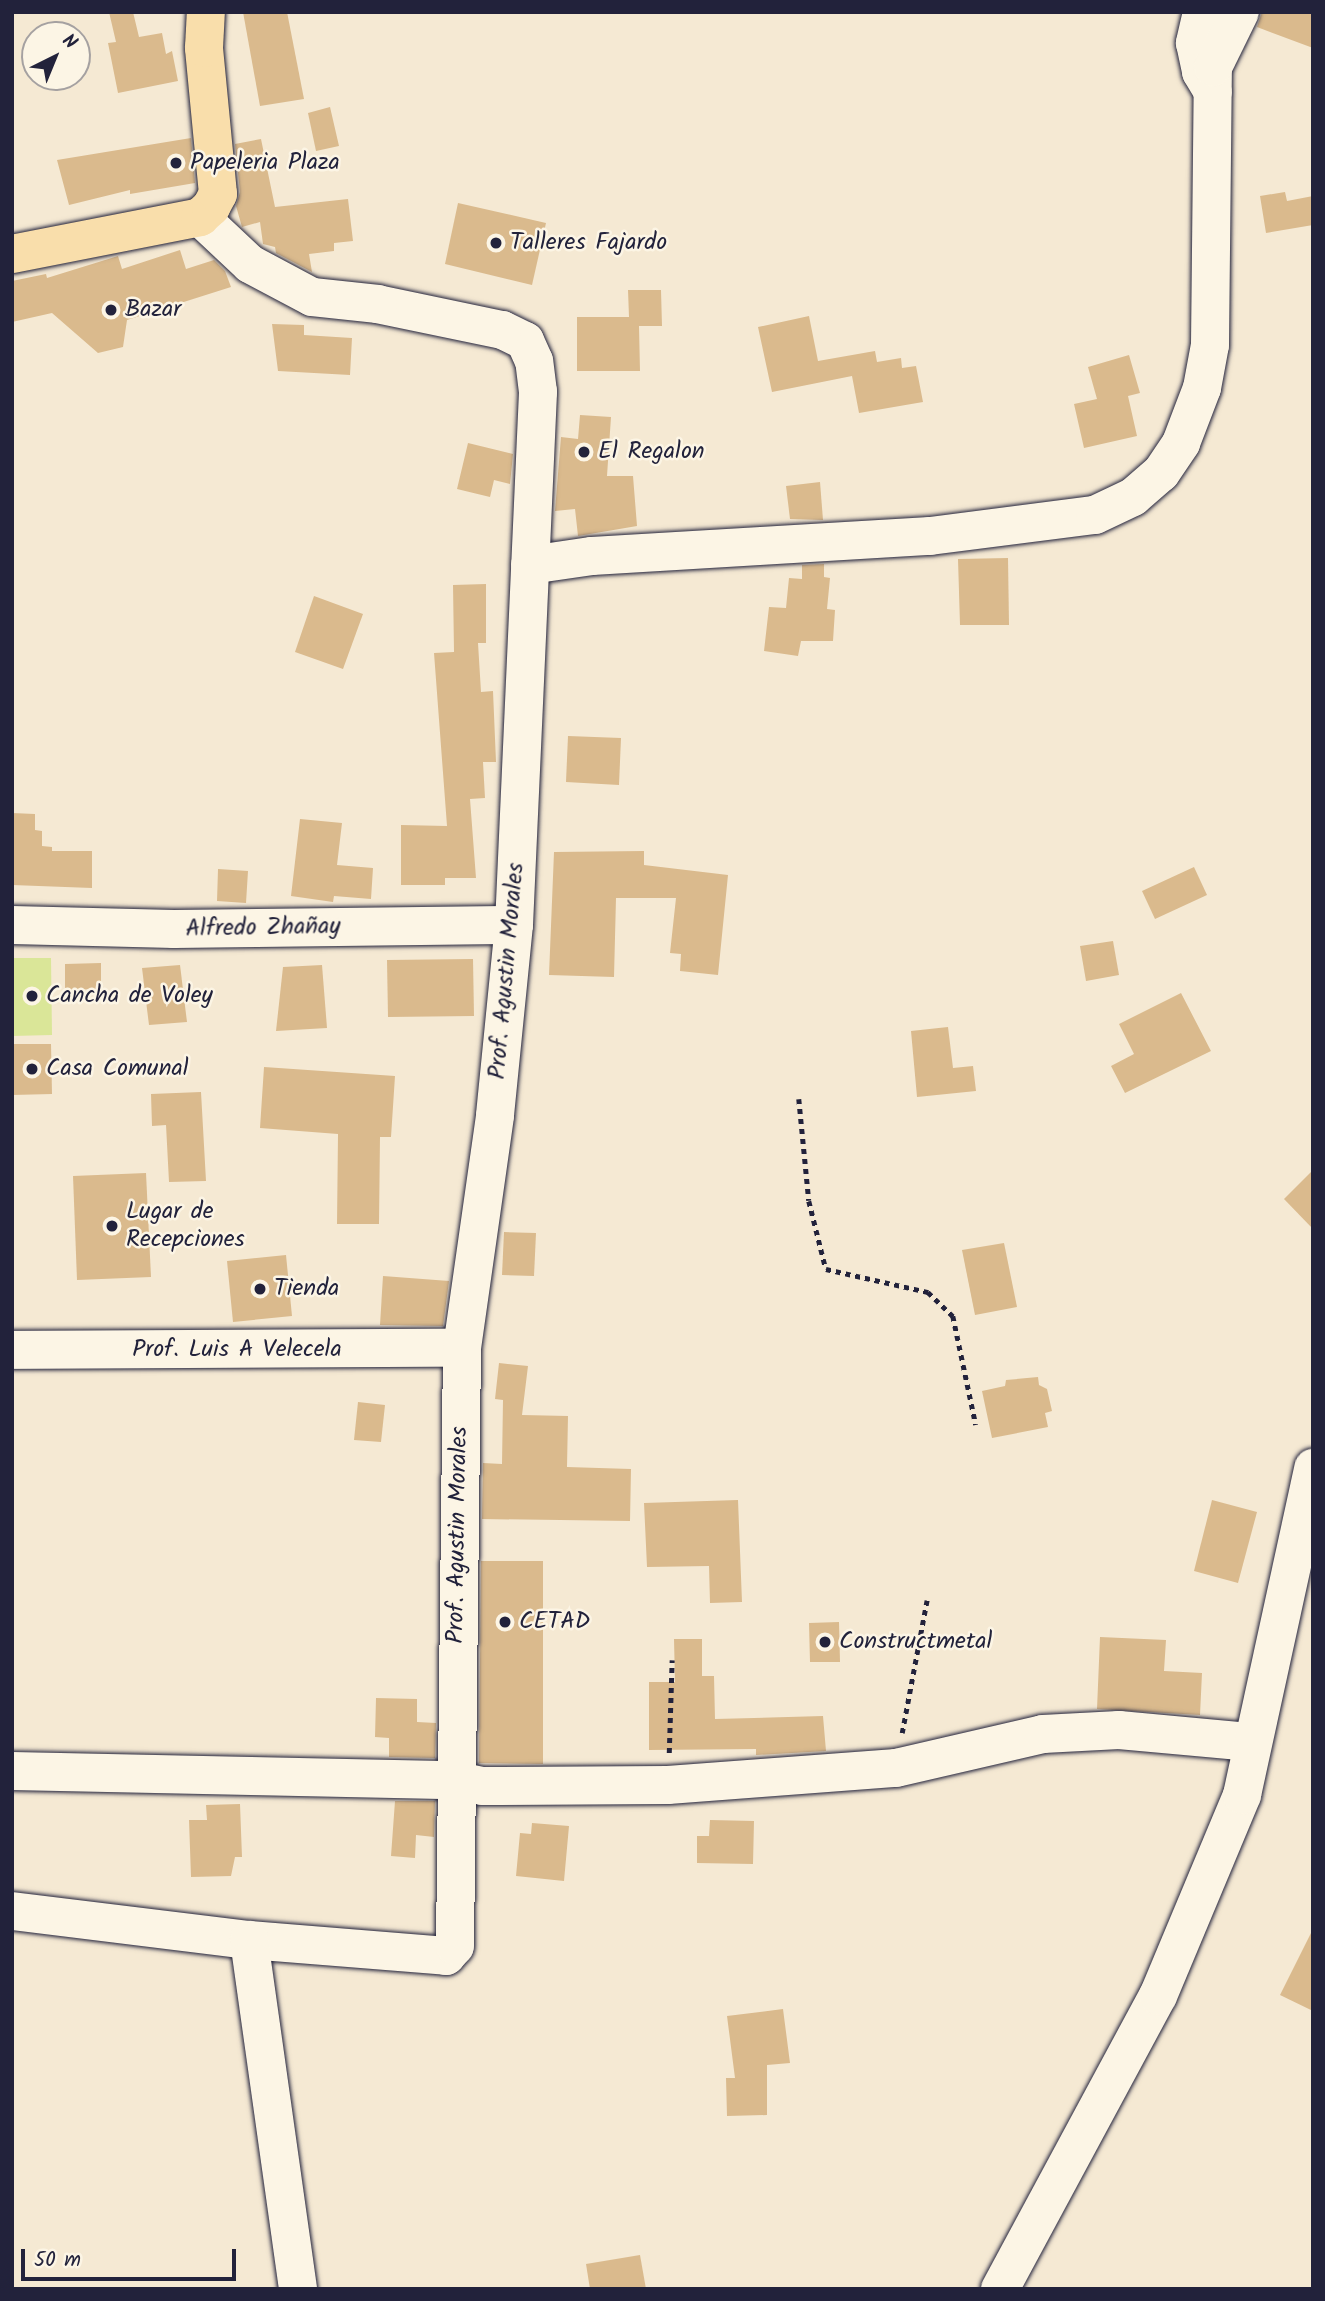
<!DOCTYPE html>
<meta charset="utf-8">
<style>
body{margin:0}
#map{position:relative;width:1325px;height:2301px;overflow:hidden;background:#f5e9d3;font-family:Kalam,sans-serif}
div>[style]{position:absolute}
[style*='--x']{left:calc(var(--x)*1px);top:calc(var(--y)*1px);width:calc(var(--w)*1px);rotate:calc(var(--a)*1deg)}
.green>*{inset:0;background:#dae698}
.building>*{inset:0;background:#daba8d}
.path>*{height:4.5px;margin-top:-2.25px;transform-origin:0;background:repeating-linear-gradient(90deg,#22223b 0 5px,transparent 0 10px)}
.roads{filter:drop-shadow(0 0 2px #22223b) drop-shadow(0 0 2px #22223b)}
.minor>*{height:38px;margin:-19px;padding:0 19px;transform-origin:19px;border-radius:19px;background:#fcf5e5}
.major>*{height:38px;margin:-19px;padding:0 19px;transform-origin:19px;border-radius:19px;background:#f9deab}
.dots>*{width:19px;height:19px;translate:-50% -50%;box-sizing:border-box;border:4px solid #fcf5e5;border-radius:50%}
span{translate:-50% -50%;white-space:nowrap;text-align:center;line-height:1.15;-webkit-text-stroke:5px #fcf5e5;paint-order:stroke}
.poi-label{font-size:24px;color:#22223b}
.left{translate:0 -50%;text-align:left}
.street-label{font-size:24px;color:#22223b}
.frame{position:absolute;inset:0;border:14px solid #22223b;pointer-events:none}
.north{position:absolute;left:21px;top:21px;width:70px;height:70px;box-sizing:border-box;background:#fcf5e5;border:2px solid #a5a1a1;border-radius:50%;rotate:43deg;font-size:19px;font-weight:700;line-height:28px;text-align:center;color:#22223b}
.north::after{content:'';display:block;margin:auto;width:24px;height:32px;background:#22223b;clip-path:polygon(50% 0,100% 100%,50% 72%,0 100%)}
.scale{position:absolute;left:21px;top:2249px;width:215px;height:32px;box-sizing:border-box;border:4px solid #22223b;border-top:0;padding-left:9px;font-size:21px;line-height:24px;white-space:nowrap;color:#22223b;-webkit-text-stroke:5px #fcf5e5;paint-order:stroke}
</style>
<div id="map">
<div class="green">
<div style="clip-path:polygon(12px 958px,51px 958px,52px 1035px,12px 1036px)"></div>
</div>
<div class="building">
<div style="clip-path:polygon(109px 12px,133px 12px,139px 37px,162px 33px,166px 54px,172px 51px,178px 81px,118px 93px,108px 43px,116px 42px)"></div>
<div style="clip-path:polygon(243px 12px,287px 12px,304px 99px,260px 106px)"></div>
<div style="clip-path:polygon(1262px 12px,1313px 12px,1313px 48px,1257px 27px)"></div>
<div style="clip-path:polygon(330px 107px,339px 146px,316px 151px,308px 113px)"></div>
<div style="clip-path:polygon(191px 138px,195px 183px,130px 194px,130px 190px,69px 205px,57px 160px)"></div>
<div style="clip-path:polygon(261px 139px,275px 207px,348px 199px,353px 241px,334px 243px,334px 251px,309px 254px,312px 272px,276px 253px,275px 247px,263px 244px,260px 222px,242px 227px,236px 206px,240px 192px,235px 144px)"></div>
<div style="clip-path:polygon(1285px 192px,1287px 201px,1313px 196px,1313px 225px,1266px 233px,1260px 196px)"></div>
<div style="clip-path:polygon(458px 203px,546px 223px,532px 285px,445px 264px)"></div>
<div style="clip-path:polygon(180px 250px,186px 269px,214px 260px,225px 271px,231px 287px,127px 320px,123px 347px,98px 353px,52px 313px,12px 322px,12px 281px,46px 274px,47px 278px,118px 256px,122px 269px)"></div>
<div style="clip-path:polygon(628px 290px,661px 290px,662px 326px,639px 326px,640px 371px,577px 371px,577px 317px,629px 317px)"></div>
<div style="clip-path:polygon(809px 316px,818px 361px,875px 351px,877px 362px,901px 358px,902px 368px,916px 366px,923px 402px,859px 413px,852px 376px,772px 392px,758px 327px)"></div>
<div style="clip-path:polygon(272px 324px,304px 325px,304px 335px,352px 338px,350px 375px,278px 371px)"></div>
<div style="clip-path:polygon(1129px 355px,1140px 393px,1128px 396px,1137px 436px,1084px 448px,1074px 404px,1097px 399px,1088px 367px)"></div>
<div style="clip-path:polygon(580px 415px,611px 417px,607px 476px,633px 476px,637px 526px,578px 536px,575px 509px,555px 511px,561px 437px,578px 439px)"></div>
<div style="clip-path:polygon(468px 443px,513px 454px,510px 484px,494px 480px,490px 497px,457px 489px)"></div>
<div style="clip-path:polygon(820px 482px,823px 520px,790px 519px,786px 486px)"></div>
<div style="clip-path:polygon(1008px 558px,1009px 625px,960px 625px,958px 559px)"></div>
<div style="clip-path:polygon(824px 564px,824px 577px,830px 578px,827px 609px,835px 610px,833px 641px,801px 641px,798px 656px,764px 651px,769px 607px,786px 608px,789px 578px,802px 579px,802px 565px)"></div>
<div style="clip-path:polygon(486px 584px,486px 643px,478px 643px,481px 692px,493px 691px,496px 762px,483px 762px,485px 798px,470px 799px,476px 878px,445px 878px,445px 885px,401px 885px,401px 825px,447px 826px,434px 653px,454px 652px,453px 585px)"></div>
<div style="clip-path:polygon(314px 596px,363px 614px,343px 669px,295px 652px)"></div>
<div style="clip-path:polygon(568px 736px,621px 738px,619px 785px,566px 782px)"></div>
<div style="clip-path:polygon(12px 813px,35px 814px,35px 830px,42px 831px,42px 846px,52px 847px,52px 851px,92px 851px,92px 888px,12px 885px)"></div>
<div style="clip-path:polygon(300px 819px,342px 823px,337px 865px,373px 868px,371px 899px,334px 896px,333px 902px,291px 896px)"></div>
<div style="clip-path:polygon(644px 851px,644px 865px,728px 875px,718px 975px,680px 971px,681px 954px,670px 953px,676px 898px,616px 898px,614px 977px,549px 975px,554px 852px)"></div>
<div style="clip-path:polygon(1194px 867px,1207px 895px,1155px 919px,1142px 891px)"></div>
<div style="clip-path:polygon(218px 869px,248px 871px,246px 903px,217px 901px)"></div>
<div style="clip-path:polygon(1113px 941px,1119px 975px,1086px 981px,1080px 946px)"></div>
<div style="clip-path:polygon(473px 959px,474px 1016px,388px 1017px,387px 960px)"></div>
<div style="clip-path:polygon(101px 963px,101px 989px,65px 990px,65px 964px)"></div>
<div style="clip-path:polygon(180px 965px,187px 1022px,149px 1025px,142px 968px)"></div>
<div style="clip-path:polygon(322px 965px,327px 1028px,276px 1031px,283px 967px)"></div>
<div style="clip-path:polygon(1181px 993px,1211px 1051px,1125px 1093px,1111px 1066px,1134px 1054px,1119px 1024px)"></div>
<div style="clip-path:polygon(948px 1027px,953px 1068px,973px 1066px,976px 1091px,917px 1097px,911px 1031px)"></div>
<div style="clip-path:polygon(12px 1044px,51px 1044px,52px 1094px,12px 1095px)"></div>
<div style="clip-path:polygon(264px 1067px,395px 1076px,391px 1137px,380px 1137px,379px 1224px,337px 1224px,338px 1134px,260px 1128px)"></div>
<div style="clip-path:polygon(201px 1092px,206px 1181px,169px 1182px,166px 1125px,152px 1126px,151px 1094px)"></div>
<div style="clip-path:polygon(1313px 1170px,1313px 1229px,1284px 1199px)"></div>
<div style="clip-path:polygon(146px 1173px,151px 1277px,77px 1280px,73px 1176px)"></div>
<div style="clip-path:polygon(504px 1232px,536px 1233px,534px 1276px,502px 1275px)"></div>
<div style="clip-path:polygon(1004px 1243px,1017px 1307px,975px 1315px,962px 1250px)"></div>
<div style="clip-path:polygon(286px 1255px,292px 1316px,233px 1322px,227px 1261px)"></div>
<div style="clip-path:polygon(383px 1276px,449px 1281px,443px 1326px,380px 1325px)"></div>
<div style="clip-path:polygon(499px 1363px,528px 1366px,522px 1415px,568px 1416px,567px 1467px,631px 1469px,630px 1521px,482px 1519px,483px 1463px,502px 1464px,503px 1400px,495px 1399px)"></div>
<div style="clip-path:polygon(1038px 1377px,1039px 1385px,1047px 1389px,1052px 1411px,1045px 1413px,1048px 1427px,992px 1438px,982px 1391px,1005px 1386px,1006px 1380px)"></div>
<div style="clip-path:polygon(358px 1402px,385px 1405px,381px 1442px,354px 1440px)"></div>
<div style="clip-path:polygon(738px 1500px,742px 1602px,710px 1603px,709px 1566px,647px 1567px,644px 1503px)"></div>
<div style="clip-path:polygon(1212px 1500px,1257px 1512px,1238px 1583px,1194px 1571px)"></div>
<div style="clip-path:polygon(481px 1561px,543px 1561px,543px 1764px,479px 1763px)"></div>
<div style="clip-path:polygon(839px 1622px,840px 1662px,810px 1662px,809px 1623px)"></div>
<div style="clip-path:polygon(1100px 1637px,1166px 1640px,1164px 1671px,1202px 1673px,1200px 1715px,1097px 1709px)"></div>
<div style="clip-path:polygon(674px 1639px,702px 1639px,702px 1676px,714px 1676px,715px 1719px,823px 1716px,826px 1751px,756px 1755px,756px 1749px,649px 1750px,649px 1682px,675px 1682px)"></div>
<div style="clip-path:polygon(376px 1698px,417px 1699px,417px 1722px,436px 1723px,435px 1758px,389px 1757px,389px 1738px,375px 1737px)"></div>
<div style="clip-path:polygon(395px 1801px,435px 1801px,434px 1837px,416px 1835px,415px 1858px,391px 1856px)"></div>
<div style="clip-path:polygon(240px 1804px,242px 1857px,235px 1857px,231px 1876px,191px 1877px,189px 1820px,207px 1820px,206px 1805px)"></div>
<div style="clip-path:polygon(710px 1820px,754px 1821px,753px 1864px,697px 1863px,697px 1836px,709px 1836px)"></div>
<div style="clip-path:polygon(532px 1823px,569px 1826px,564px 1881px,516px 1876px,520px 1833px,531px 1834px)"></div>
<div style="clip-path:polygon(1313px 1929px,1313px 2011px,1280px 1995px)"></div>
<div style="clip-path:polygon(783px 2009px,790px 2063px,767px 2065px,767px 2115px,727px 2116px,726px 2078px,735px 2078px,727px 2016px)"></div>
<div style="clip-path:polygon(640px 2255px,646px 2289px,590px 2289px,586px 2264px)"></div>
</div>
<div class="path">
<div style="--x:799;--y:1099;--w:102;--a:84.4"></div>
<div style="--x:809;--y:1201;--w:70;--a:76"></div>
<div style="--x:826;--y:1269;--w:105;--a:12.7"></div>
<div style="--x:928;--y:1292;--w:35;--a:44"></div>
<div style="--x:953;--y:1316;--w:111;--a:78.1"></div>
<div style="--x:902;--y:1733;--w:135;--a:-79.4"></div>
<div style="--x:669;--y:1753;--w:93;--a:-88.2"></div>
</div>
<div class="roads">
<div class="minor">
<div style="--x:1202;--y:12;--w:32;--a:103"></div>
<div style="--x:1195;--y:43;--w:30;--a:78"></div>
<div style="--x:1201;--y:72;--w:23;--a:59"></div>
<div style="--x:530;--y:565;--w:63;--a:-8.3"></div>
<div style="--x:592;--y:556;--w:339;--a:-3.4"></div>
<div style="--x:930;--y:536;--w:166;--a:-7.3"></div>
<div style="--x:1095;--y:515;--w:42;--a:-25.3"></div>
<div style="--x:1133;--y:497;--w:37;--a:-41"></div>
<div style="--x:1161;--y:473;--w:36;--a:-56"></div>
<div style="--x:1181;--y:443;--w:59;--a:-69.1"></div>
<div style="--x:1202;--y:388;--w:44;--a:-79.5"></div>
<div style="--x:1210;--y:345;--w:278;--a:-89.4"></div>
<div style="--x:1213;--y:67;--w:61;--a:-63.9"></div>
<div style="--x:12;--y:925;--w:162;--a:1.4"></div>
<div style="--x:174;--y:929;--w:340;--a:-0.7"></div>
<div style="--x:12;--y:1350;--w:450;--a:-0.3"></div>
<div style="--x:12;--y:1771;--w:442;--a:1.2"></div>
<div style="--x:454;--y:1780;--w:29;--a:12"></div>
<div style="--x:482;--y:1786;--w:186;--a:-0.3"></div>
<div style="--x:668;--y:1785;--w:229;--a:-4.3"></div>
<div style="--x:896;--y:1768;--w:151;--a:-13"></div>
<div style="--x:1043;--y:1734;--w:76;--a:-3"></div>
<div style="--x:1119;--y:1730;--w:133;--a:5.2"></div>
<div style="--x:12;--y:1911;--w:239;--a:7"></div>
<div style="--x:249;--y:1940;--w:198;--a:4.6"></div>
<div style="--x:446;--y:1956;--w:13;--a:-48"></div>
<div style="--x:455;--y:1946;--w:598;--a:-89.33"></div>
<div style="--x:462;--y:1348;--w:235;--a:-81.9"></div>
<div style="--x:495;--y:1115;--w:191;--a:-84.3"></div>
<div style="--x:514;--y:925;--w:534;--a:-87.42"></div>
<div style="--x:538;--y:392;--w:31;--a:-97"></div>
<div style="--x:534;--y:361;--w:22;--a:-114"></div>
<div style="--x:525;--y:341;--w:25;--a:-154"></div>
<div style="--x:502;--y:330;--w:127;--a:-168.2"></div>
<div style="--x:378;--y:304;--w:66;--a:-173.9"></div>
<div style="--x:312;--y:297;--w:70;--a:-152"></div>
<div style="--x:250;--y:264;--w:69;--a:-136.8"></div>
<div style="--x:249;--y:1940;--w:352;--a:82"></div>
<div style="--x:1000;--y:2289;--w:333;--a:-61.7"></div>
<div style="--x:1158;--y:1996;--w:218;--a:-67.3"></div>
<div style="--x:1242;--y:1795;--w:335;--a:-77.7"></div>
</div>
<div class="major">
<div style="--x:12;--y:254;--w:192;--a:-11.1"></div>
<div style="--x:200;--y:217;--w:15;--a:-42"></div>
<div style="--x:211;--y:207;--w:15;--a:-62"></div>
<div style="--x:218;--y:194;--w:147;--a:-95.5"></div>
<div style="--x:204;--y:48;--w:36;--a:-87"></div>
</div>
</div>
<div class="dots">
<div style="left:176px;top:163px;background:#22223b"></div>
<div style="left:496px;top:243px;background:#22223b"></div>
<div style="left:111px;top:310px;background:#22223b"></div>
<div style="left:584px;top:452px;background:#22223b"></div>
<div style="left:32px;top:996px;background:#22223b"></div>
<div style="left:32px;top:1069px;background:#22223b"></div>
<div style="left:112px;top:1226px;background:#22223b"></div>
<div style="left:260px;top:1289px;background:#22223b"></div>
<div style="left:505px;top:1622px;background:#22223b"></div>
<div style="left:825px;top:1642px;background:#22223b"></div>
</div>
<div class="poi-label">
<span class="left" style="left:190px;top:163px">Papeleria Plaza</span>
<span class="left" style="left:510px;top:243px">Talleres Fajardo</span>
<span class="left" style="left:125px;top:310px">Bazar</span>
<span class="left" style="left:598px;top:452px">El Regalon</span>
<span class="left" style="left:46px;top:996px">Cancha de Voley</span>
<span class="left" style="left:46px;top:1069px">Casa Comunal</span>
<span class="left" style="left:126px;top:1226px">Lugar de<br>Recepciones</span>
<span class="left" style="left:274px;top:1289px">Tienda</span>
<span class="left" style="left:519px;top:1622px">CETAD</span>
<span class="left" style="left:839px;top:1642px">Constructmetal</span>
</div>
<div class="street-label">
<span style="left:263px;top:928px;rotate:-1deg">Alfredo Zhañay</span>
<span style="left:507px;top:971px;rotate:-85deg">Prof. Agustin Morales</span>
<span style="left:237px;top:1350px">Prof. Luis A Velecela</span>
<span style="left:458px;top:1535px;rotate:-89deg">Prof. Agustin Morales</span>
</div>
<div class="frame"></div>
<div class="north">N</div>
<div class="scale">50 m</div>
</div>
